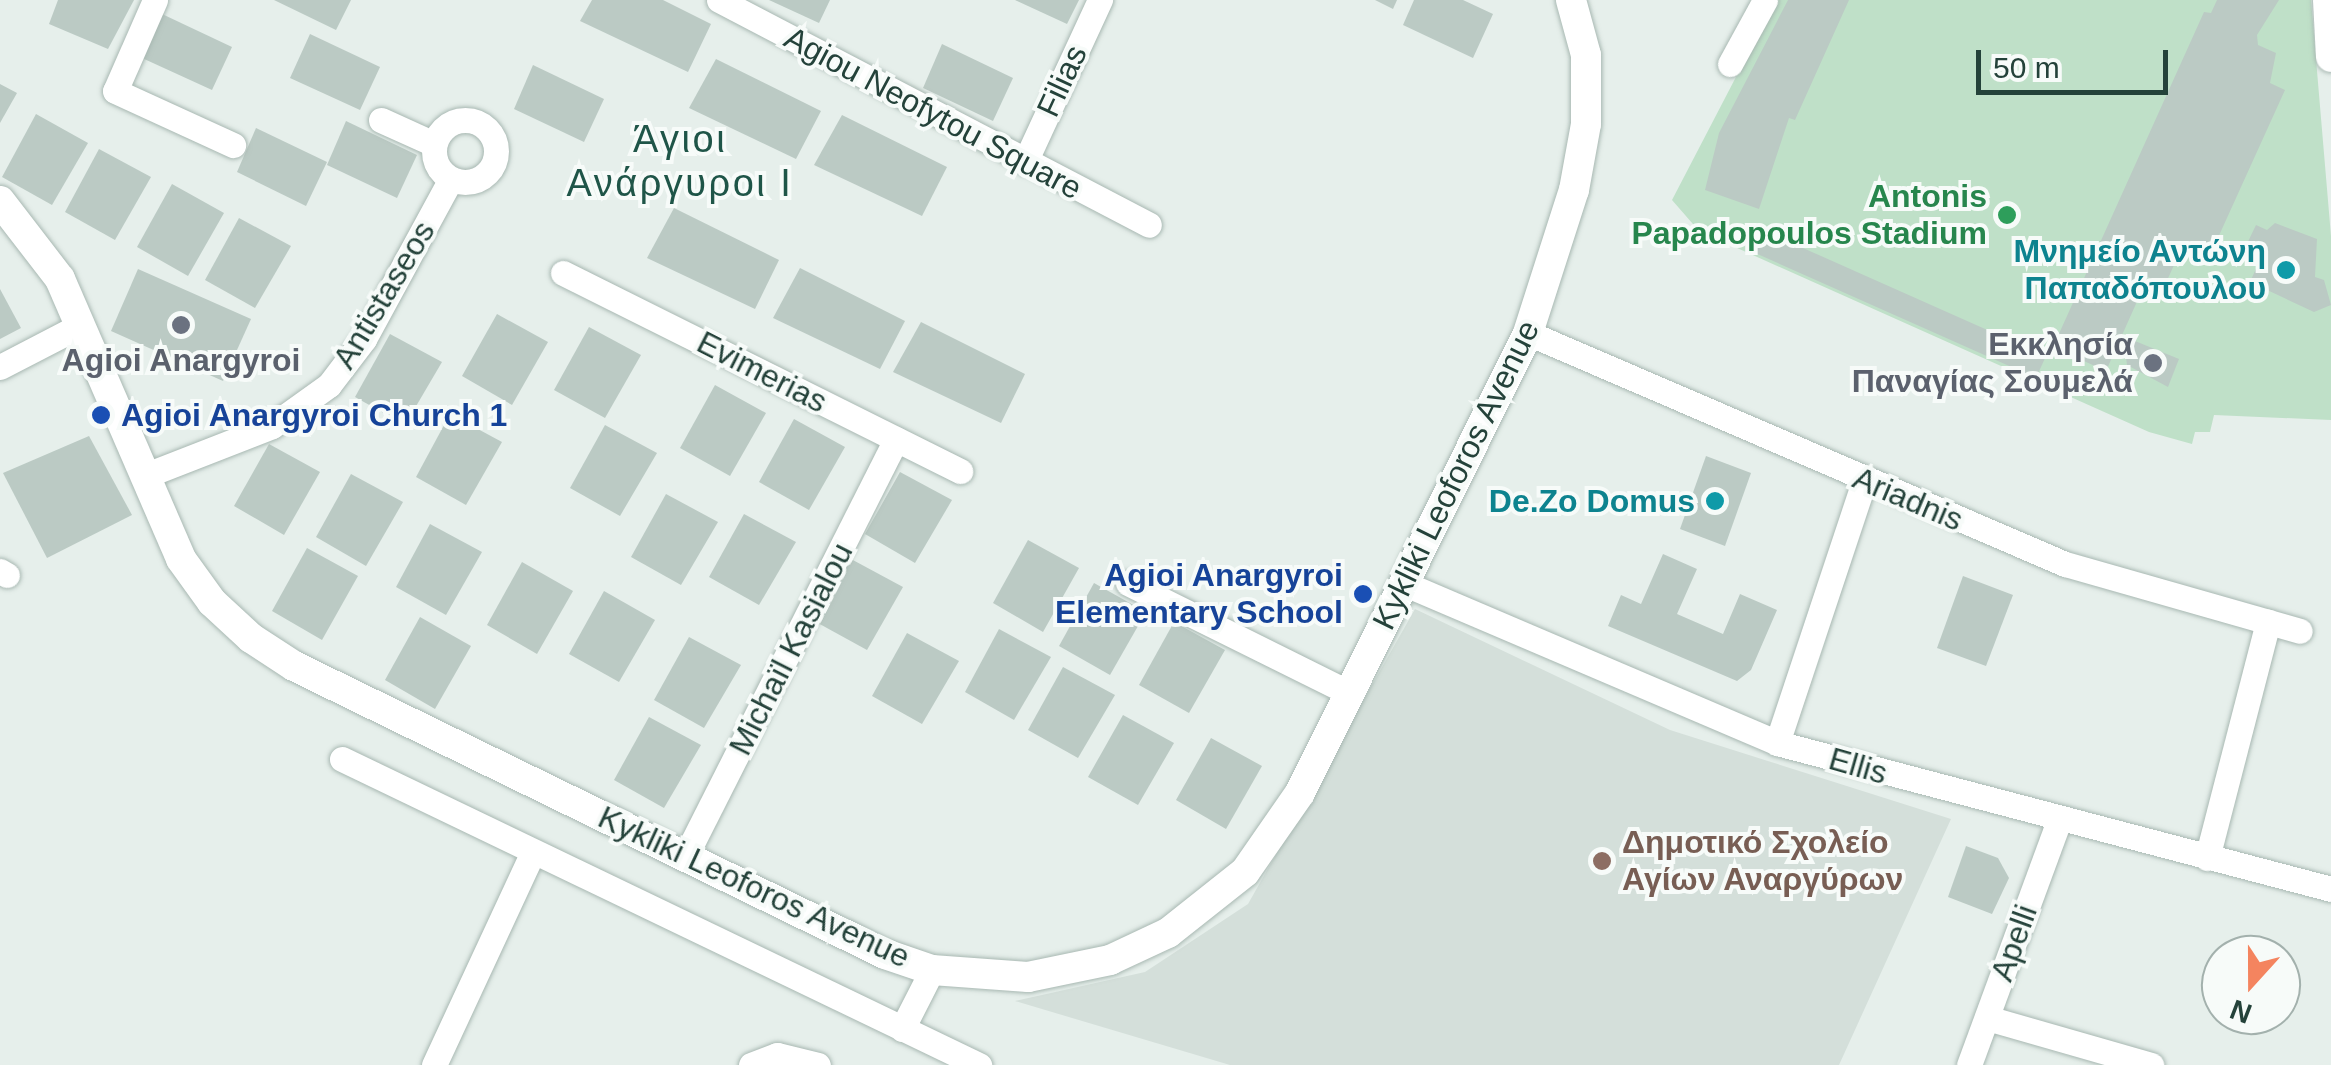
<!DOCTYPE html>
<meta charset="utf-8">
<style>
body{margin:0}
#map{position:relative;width:2331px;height:1065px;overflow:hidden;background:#e6efeb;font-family:Arial,sans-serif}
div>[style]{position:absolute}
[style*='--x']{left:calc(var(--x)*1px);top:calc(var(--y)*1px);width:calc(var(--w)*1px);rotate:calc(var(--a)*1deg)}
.built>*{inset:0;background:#d4dfda}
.green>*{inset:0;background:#bfe0c8}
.building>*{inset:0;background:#bbcac4}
.roads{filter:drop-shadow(0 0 2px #a8b8b2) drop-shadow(0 0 2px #a8b8b2)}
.minor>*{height:25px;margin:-12.5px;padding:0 12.5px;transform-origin:12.5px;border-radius:12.5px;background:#fff}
.minor>.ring{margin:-12.5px;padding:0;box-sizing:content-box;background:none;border:25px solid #fff;border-radius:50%}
.tertiary>*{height:30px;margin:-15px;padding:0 15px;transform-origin:15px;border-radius:15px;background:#fff}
.dots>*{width:28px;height:28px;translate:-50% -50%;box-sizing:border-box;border:5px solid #f7fbf9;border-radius:50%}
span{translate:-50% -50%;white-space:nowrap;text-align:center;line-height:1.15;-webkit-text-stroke:8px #f7fbf9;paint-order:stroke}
.street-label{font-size:32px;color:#24423a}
.leisure-label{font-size:32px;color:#27864d;font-weight:700}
.right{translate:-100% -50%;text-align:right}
.culture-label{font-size:32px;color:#0d838f;font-weight:700}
.worship-label{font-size:32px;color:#5b616d;font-weight:700}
.transit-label{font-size:32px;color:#164399;font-weight:700}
.left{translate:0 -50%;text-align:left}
.education-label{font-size:32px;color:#785e54;font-weight:700}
.quarter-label{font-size:38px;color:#1f5548;letter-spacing:2.5px}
.north{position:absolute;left:2201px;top:935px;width:100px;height:100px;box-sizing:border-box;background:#f7fbf9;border:2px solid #a3b1ad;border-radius:50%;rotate:201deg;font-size:28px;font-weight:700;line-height:40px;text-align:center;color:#24423a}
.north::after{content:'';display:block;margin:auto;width:35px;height:45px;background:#f4845f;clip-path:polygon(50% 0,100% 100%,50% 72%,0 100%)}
.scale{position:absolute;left:1976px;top:50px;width:192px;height:45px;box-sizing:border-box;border:5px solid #24423a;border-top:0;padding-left:12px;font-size:30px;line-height:35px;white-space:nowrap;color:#24423a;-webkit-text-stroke:8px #f7fbf9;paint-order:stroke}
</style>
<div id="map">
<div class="built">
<div style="clip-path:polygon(1415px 609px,1670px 730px,1951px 819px,1839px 1065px,1230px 1065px,1015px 1001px,1145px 972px,1248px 904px)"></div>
</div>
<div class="green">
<div style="clip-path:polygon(1776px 0,2311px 0,2331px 236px,2331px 420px,2214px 415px,2210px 432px,2195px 432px,2192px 444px,2149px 432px,1699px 231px,1672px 200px)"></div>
</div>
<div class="building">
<div style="clip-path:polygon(58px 0,134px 0,108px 49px,49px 24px)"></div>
<div style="clip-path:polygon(274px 0,351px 0,336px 30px)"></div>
<div style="clip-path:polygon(592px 0,663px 0,711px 24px,688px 72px,580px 21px)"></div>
<div style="clip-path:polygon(769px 0,830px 0,819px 23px)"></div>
<div style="clip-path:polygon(1015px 0,1079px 0,1067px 24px)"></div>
<div style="clip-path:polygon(1375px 0,1397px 0,1393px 9px)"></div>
<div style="clip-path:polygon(1414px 0,1463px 0,1493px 14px,1473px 58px,1403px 25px)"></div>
<div style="clip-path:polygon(1788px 0,1849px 0,1795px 120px,1789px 118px,1759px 209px,1705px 190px,1719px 133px)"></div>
<div style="clip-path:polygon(2217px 0,2279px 0,2257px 35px,2258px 45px,2276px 53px,2270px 83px,2285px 90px,2207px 262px,2179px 254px,2165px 285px,2148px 277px,2106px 371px,2053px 347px,2204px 12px,2211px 13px)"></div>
<div style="clip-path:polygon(162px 14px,232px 47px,212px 90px,142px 58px)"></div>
<div style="clip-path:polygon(310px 34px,380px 67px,360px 110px,290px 78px)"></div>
<div style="clip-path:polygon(942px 44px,1013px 78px,993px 121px,923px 88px)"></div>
<div style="clip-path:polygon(716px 59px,821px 111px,796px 159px,689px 108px)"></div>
<div style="clip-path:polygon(533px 65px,604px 99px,584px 142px,514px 109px)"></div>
<div style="clip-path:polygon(0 84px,17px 93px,0 123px)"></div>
<div style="clip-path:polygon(36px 114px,88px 143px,52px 205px,2px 177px)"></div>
<div style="clip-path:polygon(842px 115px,947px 167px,922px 216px,814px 165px)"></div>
<div style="clip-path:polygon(346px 121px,417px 155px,397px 198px,327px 165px)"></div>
<div style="clip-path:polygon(256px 128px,327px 162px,306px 206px,237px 172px)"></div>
<div style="clip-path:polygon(99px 149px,151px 177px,115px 240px,65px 212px)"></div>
<div style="clip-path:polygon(172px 184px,224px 213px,188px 276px,137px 247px)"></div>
<div style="clip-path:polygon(674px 208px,779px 260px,755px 309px,647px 258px)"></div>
<div style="clip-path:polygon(239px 218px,291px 246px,255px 308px,205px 280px)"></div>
<div style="clip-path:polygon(2275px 223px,2317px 239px,2315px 277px,2324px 280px,2331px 305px,2314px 312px,2250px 282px,2259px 262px,2242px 254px,2256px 225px,2267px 230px)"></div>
<div style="clip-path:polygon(1758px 228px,2046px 356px,2036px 378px,1753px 252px)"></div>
<div style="clip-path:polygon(800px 268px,905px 321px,880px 369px,773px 318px)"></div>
<div style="clip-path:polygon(138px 269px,251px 319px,223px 381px,111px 331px)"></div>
<div style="clip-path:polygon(0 289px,21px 328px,0 339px)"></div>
<div style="clip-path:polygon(497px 314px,548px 342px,512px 405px,462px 376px)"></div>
<div style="clip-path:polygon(921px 322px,1025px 374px,1001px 423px,893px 372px)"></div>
<div style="clip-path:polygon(589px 327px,641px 355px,605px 418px,554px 390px)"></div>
<div style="clip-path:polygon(390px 334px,442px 362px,405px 425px,355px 397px)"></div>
<div style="clip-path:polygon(2135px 341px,2179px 359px,2168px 387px,2127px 365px,2125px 350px)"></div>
<div style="clip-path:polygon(715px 385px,766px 413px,730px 476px,680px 448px)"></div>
<div style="clip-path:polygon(450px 414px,502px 442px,466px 505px,416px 477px)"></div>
<div style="clip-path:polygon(794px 419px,845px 447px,809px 510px,759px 482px)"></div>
<div style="clip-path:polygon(605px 425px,657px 453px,620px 516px,570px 488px)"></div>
<div style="clip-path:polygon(89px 436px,132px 515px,47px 558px,3px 473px)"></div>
<div style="clip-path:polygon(269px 444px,320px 472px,284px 535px,234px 506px)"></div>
<div style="clip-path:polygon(1706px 456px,1751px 473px,1725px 546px,1680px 529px)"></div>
<div style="clip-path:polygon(900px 472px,952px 500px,915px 563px,865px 534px)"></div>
<div style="clip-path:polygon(351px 474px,403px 502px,366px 566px,316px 537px)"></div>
<div style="clip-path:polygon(666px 494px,718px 522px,681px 585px,631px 557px)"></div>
<div style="clip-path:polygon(744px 514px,796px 542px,759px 605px,709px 577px)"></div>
<div style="clip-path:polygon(430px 524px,482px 552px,446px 615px,396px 587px)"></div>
<div style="clip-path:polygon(1028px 540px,1079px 568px,1043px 632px,993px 603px)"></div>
<div style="clip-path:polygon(307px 548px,358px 576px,322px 640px,272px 611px)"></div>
<div style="clip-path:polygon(1663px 554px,1697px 569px,1677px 614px,1723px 634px,1740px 594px,1777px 610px,1751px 670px,1737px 681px,1608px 626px,1621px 595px,1641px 604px)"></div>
<div style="clip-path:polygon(851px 559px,903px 587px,867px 650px,816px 622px)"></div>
<div style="clip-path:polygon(522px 562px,573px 591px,537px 654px,487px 625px)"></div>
<div style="clip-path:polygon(1963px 576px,2013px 595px,1986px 666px,1937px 648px)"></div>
<div style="clip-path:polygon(1094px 583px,1146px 612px,1110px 675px,1059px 646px)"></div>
<div style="clip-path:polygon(604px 591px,655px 620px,619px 682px,569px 654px)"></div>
<div style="clip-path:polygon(420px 617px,471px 646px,435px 709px,385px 680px)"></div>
<div style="clip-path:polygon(1174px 622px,1225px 650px,1189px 713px,1139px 685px)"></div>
<div style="clip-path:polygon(999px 629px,1051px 657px,1014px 720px,965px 692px)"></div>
<div style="clip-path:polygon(907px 633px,959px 661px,922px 724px,872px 696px)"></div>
<div style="clip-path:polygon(689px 637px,741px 665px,704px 728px,654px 700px)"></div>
<div style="clip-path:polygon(1063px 667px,1115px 695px,1078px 758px,1028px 730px)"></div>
<div style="clip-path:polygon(1123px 715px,1174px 743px,1138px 805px,1088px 777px)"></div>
<div style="clip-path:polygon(649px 717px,701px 745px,664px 808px,614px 780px)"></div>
<div style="clip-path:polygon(1211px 738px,1262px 766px,1226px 829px,1176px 800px)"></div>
<div style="clip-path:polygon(1966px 846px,1998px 858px,2009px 878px,1992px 914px,1948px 897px)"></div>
</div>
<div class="roads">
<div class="minor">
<div style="--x:155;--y:0;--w:99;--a:113.7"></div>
<div style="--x:115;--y:91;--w:130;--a:24.6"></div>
<div style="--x:719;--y:0;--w:485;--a:27.6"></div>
<div style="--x:1730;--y:64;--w:73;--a:-61.3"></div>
<div class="ring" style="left:434px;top:120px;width:37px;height:37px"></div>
<div style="--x:381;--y:120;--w:58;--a:24.4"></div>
<div style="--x:1025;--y:162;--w:179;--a:-65.2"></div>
<div style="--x:563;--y:273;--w:444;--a:26.5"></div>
<div style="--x:1528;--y:333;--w:585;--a:23.28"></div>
<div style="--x:2065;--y:564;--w:244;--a:15.9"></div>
<div style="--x:0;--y:367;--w:91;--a:-27.4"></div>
<div style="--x:144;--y:476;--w:137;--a:-21.3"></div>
<div style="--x:272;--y:426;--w:70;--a:-35.7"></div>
<div style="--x:329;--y:385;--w:58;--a:-52.7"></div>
<div style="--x:364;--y:339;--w:182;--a:-61.5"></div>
<div style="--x:0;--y:571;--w:8;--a:30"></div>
<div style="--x:1128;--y:583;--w:248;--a:26.4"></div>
<div style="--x:1405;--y:584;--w:405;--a:23.1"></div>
<div style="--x:1777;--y:743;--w:573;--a:14.76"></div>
<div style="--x:1777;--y:743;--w:276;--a:-71.6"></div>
<div style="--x:342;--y:759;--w:707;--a:25.66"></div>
<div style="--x:685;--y:857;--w:468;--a:-63.2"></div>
<div style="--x:2207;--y:858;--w:244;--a:-75.5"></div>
<div style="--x:1987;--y:1018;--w:171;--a:16"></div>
<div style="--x:902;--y:1029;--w:66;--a:-63"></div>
<div style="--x:434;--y:1065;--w:233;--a:-65.1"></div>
<div style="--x:751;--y:1065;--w:28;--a:-21"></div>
<div style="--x:777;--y:1055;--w:42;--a:13.7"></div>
<div style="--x:1969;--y:1065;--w:260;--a:-69.8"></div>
</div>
<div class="tertiary">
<div style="--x:2328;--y:0;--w:57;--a:87"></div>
<div style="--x:0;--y:201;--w:98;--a:52.4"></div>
<div style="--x:60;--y:279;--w:305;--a:66.6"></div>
<div style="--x:181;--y:559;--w:53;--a:54.2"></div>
<div style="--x:212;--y:602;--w:53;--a:42.7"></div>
<div style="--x:251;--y:638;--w:51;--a:33.1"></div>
<div style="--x:294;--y:666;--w:657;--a:25.98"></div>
<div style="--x:885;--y:954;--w:50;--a:18.8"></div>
<div style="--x:932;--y:970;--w:96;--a:4.2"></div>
<div style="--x:1028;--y:977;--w:84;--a:-11.7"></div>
<div style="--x:1110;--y:960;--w:64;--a:-25"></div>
<div style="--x:1168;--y:933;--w:98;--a:-38.4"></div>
<div style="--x:1245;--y:872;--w:96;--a:-55.2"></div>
<div style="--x:1300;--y:793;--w:513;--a:-63.63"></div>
<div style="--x:1528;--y:333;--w:150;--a:-72.2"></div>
<div style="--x:1574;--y:190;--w:67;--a:-79.7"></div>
<div style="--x:1586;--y:124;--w:69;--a:-90"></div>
<div style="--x:1586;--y:55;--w:57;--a:-105.3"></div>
</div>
</div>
<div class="dots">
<div style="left:2007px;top:215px;background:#2e9e5b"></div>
<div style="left:2286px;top:270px;background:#0f9aa8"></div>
<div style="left:181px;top:325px;background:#6b7280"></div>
<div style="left:2153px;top:363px;background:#6b7280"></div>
<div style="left:101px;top:415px;background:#1a4fb4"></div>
<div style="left:1715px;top:501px;background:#0f9aa8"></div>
<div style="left:1363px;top:594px;background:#1a4fb4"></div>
<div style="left:1602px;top:861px;background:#8d6e63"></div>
</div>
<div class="street-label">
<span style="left:1062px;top:81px;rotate:-65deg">Filias</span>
<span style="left:933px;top:113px;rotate:28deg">Agiou Neofytou Square</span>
<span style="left:384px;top:295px;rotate:-59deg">Antistaseos</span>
<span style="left:762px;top:372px;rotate:27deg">Evimerias</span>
<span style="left:1456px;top:475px;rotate:-64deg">Kykliki Leoforos Avenue</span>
<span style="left:1908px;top:499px;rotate:23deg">Ariadnis</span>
<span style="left:791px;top:649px;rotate:-63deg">Michaïl Kasialou</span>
<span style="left:1858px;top:766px;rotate:16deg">Ellis</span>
<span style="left:754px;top:887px;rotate:25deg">Kykliki Leoforos Avenue</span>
<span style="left:2014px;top:943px;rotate:-70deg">Apelli</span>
</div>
<div class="leisure-label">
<span class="right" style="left:1987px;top:215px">Antonis<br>Papadopoulos Stadium</span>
</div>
<div class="culture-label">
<span class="right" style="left:2266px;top:270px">Μνημείο Αντώνη<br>Παπαδόπουλου</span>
<span class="right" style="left:1695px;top:501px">De.Zo Domus</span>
</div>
<div class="worship-label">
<span class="right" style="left:2133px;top:363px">Εκκλησία<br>Παναγίας Σουμελά</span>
<span style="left:181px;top:360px">Agioi Anargyroi</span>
</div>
<div class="transit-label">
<span class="left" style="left:121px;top:415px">Agioi Anargyroi Church 1</span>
<span class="right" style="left:1343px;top:594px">Agioi Anargyroi<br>Elementary School</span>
</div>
<div class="education-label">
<span class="left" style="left:1622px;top:861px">Δημοτικό Σχολείο<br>Αγίων Αναργύρων</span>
</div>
<div class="quarter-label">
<span style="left:680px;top:162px">Άγιοι<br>Ανάργυροι Ι</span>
</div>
<div class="north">N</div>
<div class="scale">50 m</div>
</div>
